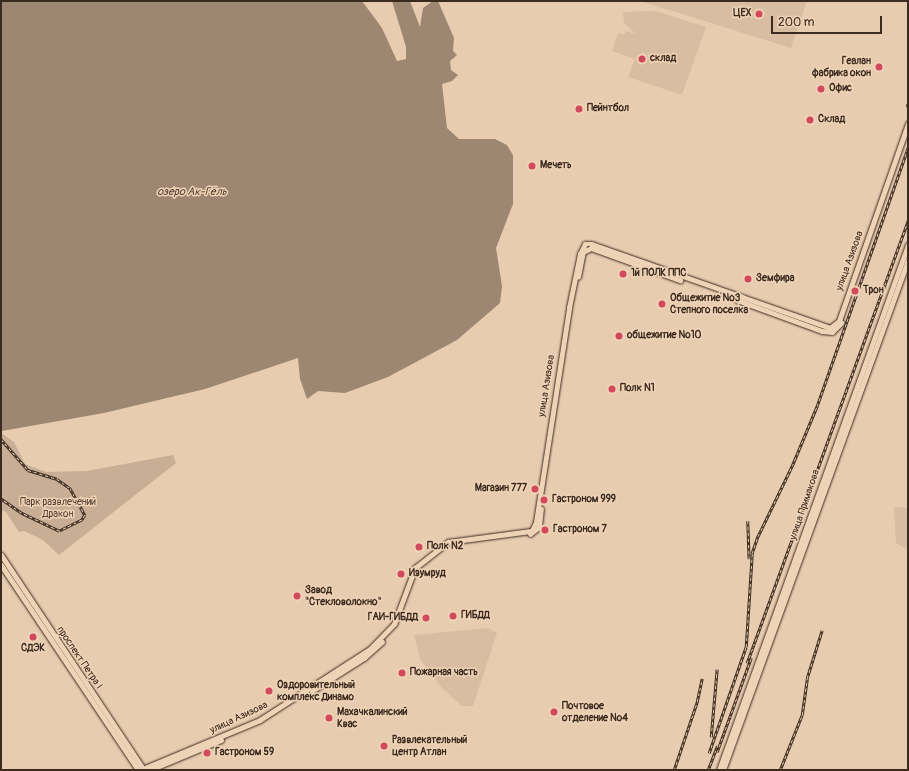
<!DOCTYPE html>
<meta charset="utf-8">
<style>
body{margin:0}
#map{position:relative;width:909px;height:771px;overflow:hidden;background:#e8ccb0;font-family:Pangolin,sans-serif}
div>[style]{position:absolute}
[style*='--x']{left:calc(var(--x)*1px);top:calc(var(--y)*1px);width:calc(var(--w)*1px);rotate:calc(var(--a)*1deg)}
.built>*{inset:0;background:#d8bda2}
.green>*{inset:0;background:#c8ae95}
.water>*{inset:0;background:#9e8772}
.roads{filter:drop-shadow(0 0 1px #3b2a1e) drop-shadow(0 0 1px #3b2a1e)}
.secondary>*{height:4.5px;margin:-2.25px;padding:0 2.25px;transform-origin:2.25px;border-radius:2.25px;background:#efd3b6}
.primary>*{height:5px;margin:-2.5px;padding:0 2.5px;transform-origin:2.5px;border-radius:2.5px;background:#efd3b6}
.rail>*{height:2.5px;margin-top:-1.25px;transform-origin:0;background:repeating-linear-gradient(90deg,#efd3b6 0 3px,#3b2a1e 0 6px);box-sizing:border-box;border-block:1px solid #3b2a1e}
.dots>*{width:11px;height:11px;translate:-50% -50%;box-sizing:border-box;border:2px solid #efd3b6;border-radius:50%}
span{translate:-50% -50%;white-space:nowrap;text-align:center;line-height:1.15;-webkit-text-stroke:3px #efd3b6;paint-order:stroke}
.poi-label{font-size:10px;color:#3b2a1e;font-weight:700}
.right{translate:-100% -50%;text-align:right}
.left{translate:0 -50%;text-align:left}
.street-label{font-size:10px;color:#3b2a1e}
.park-label{font-size:10px;color:#503e30}
.water-label{font-size:11px;color:#544133;font-style:italic}
.frame{position:absolute;inset:0;border:2px solid #3b2a1e;pointer-events:none}
.scale{position:absolute;left:771px;top:16px;width:111px;height:18px;box-sizing:border-box;border:2px solid #3b2a1e;border-top:0;padding-left:5px;font-size:12px;line-height:14px;white-space:nowrap;color:#3b2a1e;-webkit-text-stroke:3px #efd3b6;paint-order:stroke}
</style>
<div id="map">
<div class="built">
<div style="clip-path:polygon(640px 1px,807px 1px,791px 48px)"></div>
<div style="clip-path:polygon(656px 11px,706px 27px,682px 95px,628px 77px,635px 59px,612px 51px,618px 33px,624px 35px,626px 31px,636px 34px,624px 23px,623px 12px)"></div>
<div style="clip-path:polygon(894px 507px,908px 508px,908px 550px,896px 543px)"></div>
<div style="clip-path:polygon(488px 628px,497px 633px,473px 706px,462px 706px,443px 689px,420px 659px,414px 635px)"></div>
</div>
<div class="green">
<div style="clip-path:polygon(1px 433px,14px 442px,25px 464px,46px 472px,87px 471px,173px 455px,176px 463px,59px 555px,43px 540px,24px 531px,19px 532px,6px 512px,1px 510px)"></div>
</div>
<div class="water">
<div style="clip-path:polygon(1px 1px,362px 1px,382px 28px,397px 61px,406px 59px,406px 47px,392px 1px,410px 1px,420px 27px,423px 8px,433px 1px,438px 1px,454px 38px,453px 51px,457px 55px,450px 61px,451px 70px,458px 75px,452px 81px,442px 84px,447px 128px,459px 139px,495px 139px,507px 145px,513px 155px,513px 204px,496px 248px,502px 286px,500px 303px,457px 340px,388px 377px,345px 393px,318px 391px,307px 399px,300px 379px,298px 358px,205px 389px,104px 413px,2px 431px)"></div>
</div>
<div class="roads">
<div class="secondary">
<div style="--x:578;--y:277;--w:25;--a:-79"></div>
<div style="--x:583;--y:252;--w:9;--a:-27"></div>
<div style="--x:591;--y:248;--w:95;--a:19.8"></div>
<div style="--x:737;--y:300;--w:90;--a:20"></div>
<div style="--x:822;--y:331;--w:10;--a:6"></div>
<div style="--x:832;--y:332;--w:13;--a:-45"></div>
<div style="--x:530;--y:534;--w:11;--a:-38"></div>
<div style="--x:539;--y:527;--w:18;--a:-84"></div>
<div style="--x:312;--y:691;--w:62;--a:-32.4"></div>
<div style="--x:364;--y:658;--w:24;--a:-42"></div>
<div style="--x:140;--y:770;--w:130;--a:-22.6"></div>
<div style="--x:260;--y:720;--w:131;--a:-32.8"></div>
<div style="--x:370;--y:649;--w:35;--a:-46"></div>
<div style="--x:394;--y:624;--w:60;--a:-69.4"></div>
<div style="--x:415;--y:568;--w:42;--a:-38.2"></div>
<div style="--x:448;--y:542;--w:85;--a:-7.5"></div>
<div style="--x:532;--y:531;--w:10;--a:-66"></div>
<div style="--x:536;--y:522;--w:217;--a:-81.2"></div>
<div style="--x:569;--y:308;--w:55;--a:-78.5"></div>
<div style="--x:580;--y:254;--w:11;--a:-63"></div>
<div style="--x:585;--y:244;--w:7;--a:0"></div>
<div style="--x:592;--y:244;--w:252;--a:19.4"></div>
<div style="--x:830;--y:328;--w:11;--a:-38"></div>
<div style="--x:839;--y:321;--w:209;--a:-70.7"></div>
<div style="--x:150;--y:770;--w:77;--a:-22.9"></div>
<div style="--x:719;--y:770;--w:558;--a:-70.2"></div>
<div style="--x:723;--y:770;--w:543;--a:-70.06"></div>
</div>
<div class="primary">
<div style="--x:1;--y:555;--w:258;--a:56.4"></div>
<div style="--x:1;--y:565;--w:247;--a:56.2"></div>
</div>
</div>
<div class="rail">
<div style="--x:908;--y:104;--w:3;--a:90"></div>
<div style="--x:1;--y:439;--w:41;--a:48.9"></div>
<div style="--x:28;--y:470;--w:30;--a:17"></div>
<div style="--x:57;--y:479;--w:16;--a:35"></div>
<div style="--x:70;--y:488;--w:31;--a:61"></div>
<div style="--x:85;--y:515;--w:6;--a:121"></div>
<div style="--x:82;--y:520;--w:25;--a:154"></div>
<div style="--x:59;--y:531;--w:42;--a:-154.7"></div>
<div style="--x:21;--y:513;--w:24;--a:-145"></div>
<div style="--x:748;--y:521;--w:38;--a:88"></div>
<div style="--x:747;--y:663;--w:471;--a:-70"></div>
<div style="--x:711;--y:737;--w:68;--a:-85"></div>
<div style="--x:717;--y:752;--w:100;--a:-70.1"></div>
<div style="--x:709;--y:753;--w:112;--a:-70.8"></div>
<div style="--x:746;--y:647;--w:94;--a:-86.3"></div>
<div style="--x:752;--y:553;--w:18;--a:-71"></div>
<div style="--x:758;--y:536;--w:78;--a:-64.1"></div>
<div style="--x:792;--y:466;--w:65;--a:-67.4"></div>
<div style="--x:817;--y:406;--w:275;--a:-70.6"></div>
<div style="--x:674;--y:770;--w:72;--a:-71.3"></div>
<div style="--x:697;--y:702;--w:24;--a:-78"></div>
<div style="--x:708;--y:770;--w:26;--a:-69"></div>
<div style="--x:780;--y:770;--w:59;--a:-68.2"></div>
<div style="--x:802;--y:715;--w:37;--a:-82"></div>
<div style="--x:807;--y:678;--w:50;--a:-72.6"></div>
</div>
<div class="dots">
<div style="left:759px;top:14px;background:#d1495b"></div>
<div style="left:642px;top:59px;background:#d1495b"></div>
<div style="left:879px;top:67px;background:#d1495b"></div>
<div style="left:821px;top:89px;background:#d1495b"></div>
<div style="left:579px;top:109px;background:#d1495b"></div>
<div style="left:810px;top:120px;background:#d1495b"></div>
<div style="left:532px;top:166px;background:#d1495b"></div>
<div style="left:623px;top:274px;background:#d1495b"></div>
<div style="left:748px;top:279px;background:#d1495b"></div>
<div style="left:855px;top:291px;background:#d1495b"></div>
<div style="left:662px;top:304px;background:#d1495b"></div>
<div style="left:619px;top:336px;background:#d1495b"></div>
<div style="left:612px;top:389px;background:#d1495b"></div>
<div style="left:535px;top:489px;background:#d1495b"></div>
<div style="left:544px;top:500px;background:#d1495b"></div>
<div style="left:545px;top:530px;background:#d1495b"></div>
<div style="left:419px;top:547px;background:#d1495b"></div>
<div style="left:401px;top:574px;background:#d1495b"></div>
<div style="left:297px;top:596px;background:#d1495b"></div>
<div style="left:453px;top:616px;background:#d1495b"></div>
<div style="left:426px;top:618px;background:#d1495b"></div>
<div style="left:33px;top:637px;background:#d1495b"></div>
<div style="left:402px;top:673px;background:#d1495b"></div>
<div style="left:269px;top:691px;background:#d1495b"></div>
<div style="left:554px;top:712px;background:#d1495b"></div>
<div style="left:329px;top:718px;background:#d1495b"></div>
<div style="left:384px;top:746px;background:#d1495b"></div>
<div style="left:207px;top:753px;background:#d1495b"></div>
</div>
<div class="poi-label">
<span class="right" style="left:751px;top:14px">ЦЕХ</span>
<span class="left" style="left:650px;top:59px">склад</span>
<span class="right" style="left:871px;top:67px">Геалан<br>фабрика окон</span>
<span class="left" style="left:829px;top:89px">Офис</span>
<span class="left" style="left:587px;top:109px">Пейнтбол</span>
<span class="left" style="left:818px;top:120px">Склад</span>
<span class="left" style="left:540px;top:166px">Мечеть</span>
<span class="left" style="left:631px;top:274px">1й ПОЛК ППС</span>
<span class="left" style="left:756px;top:279px">Земфира</span>
<span class="left" style="left:863px;top:291px">Трон</span>
<span class="left" style="left:670px;top:304px">Общежитие №3<br>Степного поселка</span>
<span class="left" style="left:627px;top:336px">общежитие №10</span>
<span class="left" style="left:620px;top:389px">Полк N1</span>
<span class="right" style="left:527px;top:489px">Магазин 777</span>
<span class="left" style="left:552px;top:500px">Гастроном 999</span>
<span class="left" style="left:553px;top:530px">Гастроном 7</span>
<span class="left" style="left:427px;top:547px">Полк N2</span>
<span class="left" style="left:409px;top:574px">Изумруд</span>
<span class="left" style="left:305px;top:596px">Завод<br>"Стекловолокно"</span>
<span class="left" style="left:461px;top:616px">ГИБДД</span>
<span class="right" style="left:418px;top:618px">ГАИ-ГИБДД</span>
<span style="left:33px;top:649px">СДЭК</span>
<span class="left" style="left:410px;top:673px">Пожарная часть</span>
<span class="left" style="left:277px;top:691px">Оздоровительный<br>комплекс Динамо</span>
<span class="left" style="left:562px;top:712px">Почтовое<br>отделение №4</span>
<span class="left" style="left:337px;top:718px">Махачкалинский<br>Квас</span>
<span class="left" style="left:392px;top:746px">Развлекательный<br>центр Атлан</span>
<span class="left" style="left:215px;top:753px">Гастроном 59</span>
</div>
<div class="street-label">
<span style="left:850px;top:261px;rotate:-70deg">улица Азизова</span>
<span style="left:547px;top:386px;rotate:-81deg">улица Азизова</span>
<span style="left:805px;top:505px;rotate:-71deg">улица Примакова</span>
<span style="left:79px;top:658px;rotate:56deg">проспект Петра I</span>
<span style="left:239px;top:718px;rotate:-25deg">улица Азизова</span>
</div>
<div class="park-label">
<span style="left:58px;top:508px">Парк развлечений<br>Дракон</span>
</div>
<div class="water-label">
<span style="left:192px;top:192px">озеро Ак-Гёль</span>
</div>
<div class="frame"></div>
<div class="scale">200 m</div>
</div>
